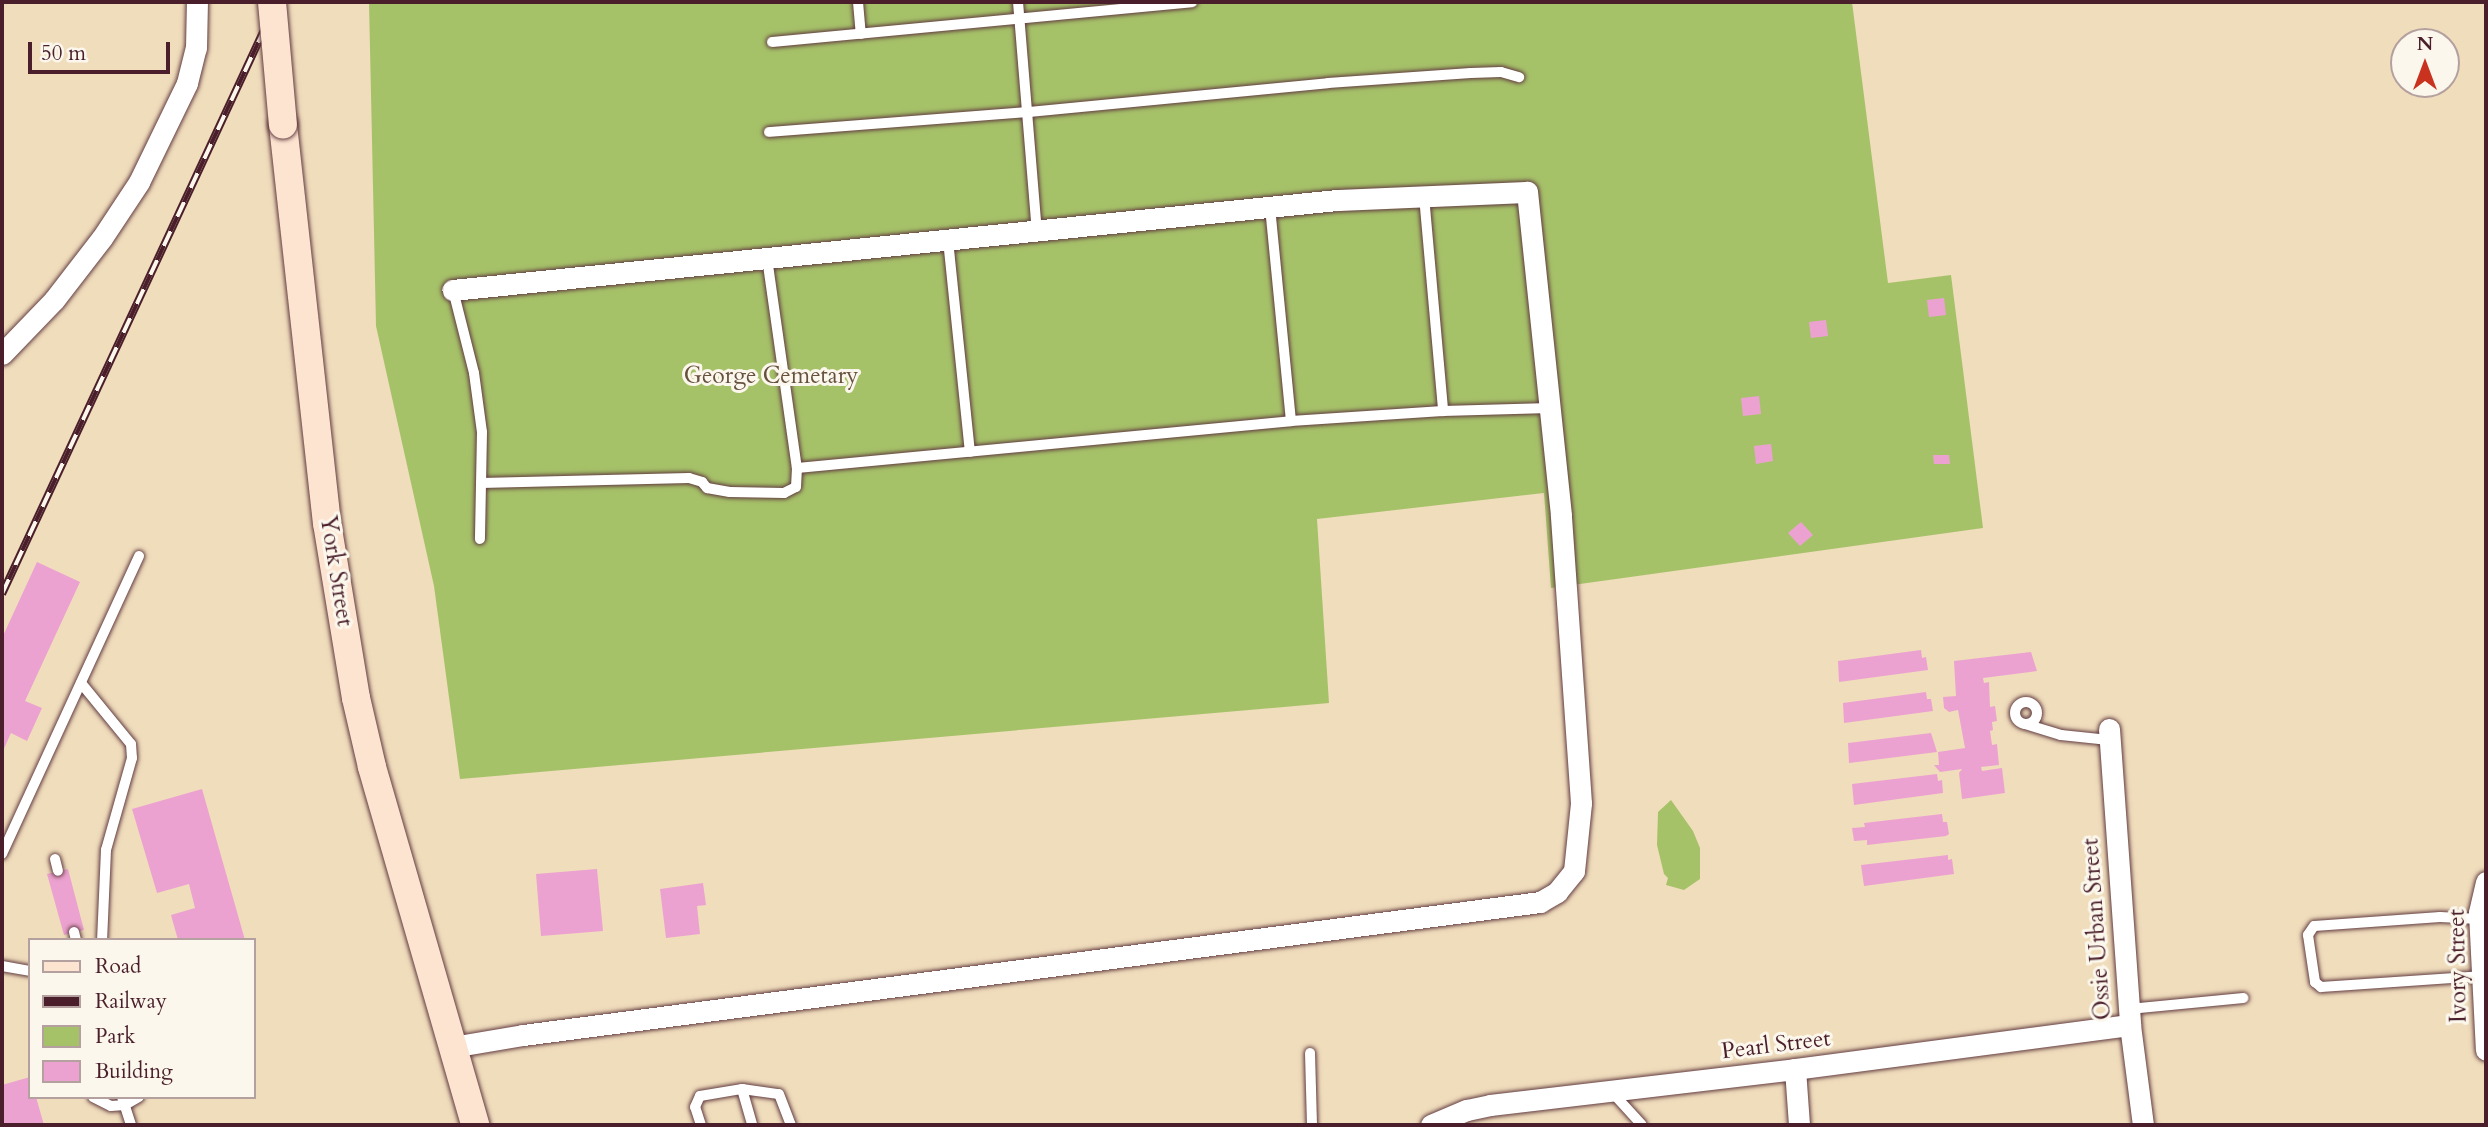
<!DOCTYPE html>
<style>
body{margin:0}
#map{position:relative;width:2488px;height:1127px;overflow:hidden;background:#f0ddbc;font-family:Cardo,serif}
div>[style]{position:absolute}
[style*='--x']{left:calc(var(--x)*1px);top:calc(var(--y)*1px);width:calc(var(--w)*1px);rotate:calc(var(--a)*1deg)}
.green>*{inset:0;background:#a6c269}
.building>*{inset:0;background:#eca2d0}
.roads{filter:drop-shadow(0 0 2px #633c41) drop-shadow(0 0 2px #633c41)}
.lane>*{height:10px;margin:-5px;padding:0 5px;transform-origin:5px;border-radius:5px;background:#fff}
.lane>.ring{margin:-5px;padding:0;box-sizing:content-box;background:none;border:10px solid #fff;border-radius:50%}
.street>*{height:21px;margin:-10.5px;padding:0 10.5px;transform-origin:10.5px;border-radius:10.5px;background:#fff}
.secondary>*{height:28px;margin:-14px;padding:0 14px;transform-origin:14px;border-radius:14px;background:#fde4d1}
.rail>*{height:8px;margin-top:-4px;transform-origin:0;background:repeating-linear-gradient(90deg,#fbf7ec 0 16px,#4a1f2b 0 32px);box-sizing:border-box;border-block:2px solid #4a1f2b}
.bridges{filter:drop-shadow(0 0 2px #633c41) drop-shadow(0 0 2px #633c41)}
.secondary-bridge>*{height:28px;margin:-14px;padding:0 14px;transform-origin:14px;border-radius:14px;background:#fde4d1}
span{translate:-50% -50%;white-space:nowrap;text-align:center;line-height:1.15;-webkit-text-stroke:6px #fbf7ec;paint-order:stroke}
.park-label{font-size:23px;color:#66503e}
.street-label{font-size:23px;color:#4a1f2b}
.frame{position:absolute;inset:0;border:4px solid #4a1f2b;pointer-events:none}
.legend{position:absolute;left:28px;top:938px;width:228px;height:161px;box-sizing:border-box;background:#fbf7ec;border:2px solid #b4a19f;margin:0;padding:9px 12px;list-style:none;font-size:21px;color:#4a1f2b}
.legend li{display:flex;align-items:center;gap:14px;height:35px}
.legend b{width:35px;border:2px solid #b4a19f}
.north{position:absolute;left:2390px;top:28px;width:70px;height:70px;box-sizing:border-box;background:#fbf7ec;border:2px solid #b4a19f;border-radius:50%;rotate:0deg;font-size:19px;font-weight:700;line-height:28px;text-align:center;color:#4a1f2b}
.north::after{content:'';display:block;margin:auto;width:24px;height:32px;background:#c8321e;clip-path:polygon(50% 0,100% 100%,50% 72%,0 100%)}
.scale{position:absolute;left:28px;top:42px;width:142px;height:32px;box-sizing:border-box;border:4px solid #4a1f2b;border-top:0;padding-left:9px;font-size:21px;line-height:24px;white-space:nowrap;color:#4a1f2b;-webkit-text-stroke:5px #fbf7ec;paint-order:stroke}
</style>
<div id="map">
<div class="green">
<div style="clip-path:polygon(369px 2px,1852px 2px,1888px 283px,1951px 275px,1983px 528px,1551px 588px,1544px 493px,1317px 519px,1329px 703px,460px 779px,434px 586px,376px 326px)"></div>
<div style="clip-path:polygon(1671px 800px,1693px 831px,1700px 848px,1700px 879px,1684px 890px,1666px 885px,1668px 878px,1664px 874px,1657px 845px,1658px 812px)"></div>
</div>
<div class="building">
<div style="clip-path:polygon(1944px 298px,1946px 315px,1929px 317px,1927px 300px)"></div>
<div style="clip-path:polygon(1826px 320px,1828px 336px,1811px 338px,1809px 322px)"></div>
<div style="clip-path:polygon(1759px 396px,1761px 414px,1743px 416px,1741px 398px)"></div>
<div style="clip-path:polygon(1771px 444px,1773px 461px,1756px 464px,1754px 446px)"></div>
<div style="clip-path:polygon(1933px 455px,1949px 455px,1950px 464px,1934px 464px)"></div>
<div style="clip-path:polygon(1801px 522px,1813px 535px,1800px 546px,1788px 533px)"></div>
<div style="clip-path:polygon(37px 562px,80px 582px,25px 701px,42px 708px,27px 741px,11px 733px,2px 753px,2px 638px)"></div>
<div style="clip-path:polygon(1921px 650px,1922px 658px,1926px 657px,1928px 670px,1839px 682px,1838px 661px)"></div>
<div style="clip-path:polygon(2031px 652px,2037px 671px,1983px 678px,1984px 683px,1989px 682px,1990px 707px,1995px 706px,1997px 721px,1992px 722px,1993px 730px,1990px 731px,1992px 745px,1997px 744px,1999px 765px,1981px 767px,1982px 771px,2002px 768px,2005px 793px,1962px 799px,1959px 773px,1962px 769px,1940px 772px,1934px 765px,1939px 765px,1938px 752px,1965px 748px,1958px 710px,1949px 712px,1944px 708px,1943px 697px,1956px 696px,1954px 661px)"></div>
<div style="clip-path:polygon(1926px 692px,1927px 699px,1931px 699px,1933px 711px,1844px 723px,1843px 703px)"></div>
<div style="clip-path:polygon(1931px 733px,1937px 752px,1849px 763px,1848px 743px)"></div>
<div style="clip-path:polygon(1937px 774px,1938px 781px,1942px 780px,1943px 793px,1854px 805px,1852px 784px)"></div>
<div style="clip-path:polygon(202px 789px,245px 940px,178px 940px,171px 915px,195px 908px,189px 884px,157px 893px,132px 809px)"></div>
<div style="clip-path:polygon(1942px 814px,1943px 822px,1947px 822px,1949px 834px,1946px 836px,1867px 845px,1867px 840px,1854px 841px,1852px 828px,1865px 827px,1864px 823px)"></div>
<div style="clip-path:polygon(1948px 855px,1948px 860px,1952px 859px,1954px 874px,1864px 886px,1861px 865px)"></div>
<div style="clip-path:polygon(68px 869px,84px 930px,64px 935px,47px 874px)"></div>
<div style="clip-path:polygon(597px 869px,603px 931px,541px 936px,536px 874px)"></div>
<div style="clip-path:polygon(703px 883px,706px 905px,697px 906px,700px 934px,666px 938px,660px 889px)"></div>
<div style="clip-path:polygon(30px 1077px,30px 1097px,36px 1097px,44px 1125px,2px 1125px,2px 1085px)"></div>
</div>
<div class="roads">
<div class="lane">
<div style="--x:858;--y:2;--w:32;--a:85"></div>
<div style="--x:1018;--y:2;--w:230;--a:85.3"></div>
<div style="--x:772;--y:42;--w:422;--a:-5.4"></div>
<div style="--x:769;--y:132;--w:261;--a:-4.4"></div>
<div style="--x:1029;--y:112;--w:300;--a:-5.5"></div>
<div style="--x:1328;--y:83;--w:143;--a:-4"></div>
<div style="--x:1471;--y:73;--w:30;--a:-2"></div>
<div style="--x:1501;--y:72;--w:19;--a:16"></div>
<div style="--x:1424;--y:196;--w:216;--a:84.9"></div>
<div style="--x:1270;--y:207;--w:215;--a:84.4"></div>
<div style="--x:948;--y:240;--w:213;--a:84.1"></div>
<div style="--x:767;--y:258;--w:212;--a:81.9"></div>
<div style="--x:453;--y:290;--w:86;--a:75.8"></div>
<div style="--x:474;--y:373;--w:60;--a:82.3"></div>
<div style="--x:482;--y:432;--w:107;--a:91.1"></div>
<div style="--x:481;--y:483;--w:208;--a:-1.4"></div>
<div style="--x:689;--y:478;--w:14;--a:17"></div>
<div style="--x:702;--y:482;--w:8;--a:50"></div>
<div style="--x:707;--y:488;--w:23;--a:10"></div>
<div style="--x:730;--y:492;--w:54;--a:1.1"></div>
<div style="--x:784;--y:493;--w:13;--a:-27"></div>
<div style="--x:796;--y:487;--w:19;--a:-87"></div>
<div style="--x:797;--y:468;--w:496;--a:-5.4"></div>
<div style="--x:1291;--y:421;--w:152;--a:-3.8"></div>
<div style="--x:1443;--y:411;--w:107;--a:-1.6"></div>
<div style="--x:81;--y:683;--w:79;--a:50.7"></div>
<div style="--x:131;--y:744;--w:14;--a:86"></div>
<div style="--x:132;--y:758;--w:96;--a:105.8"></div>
<div style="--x:106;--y:850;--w:90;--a:92.5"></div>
<div class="ring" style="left:2015px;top:702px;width:12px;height:12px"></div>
<div style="--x:2025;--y:724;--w:38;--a:17"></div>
<div style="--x:2061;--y:735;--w:48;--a:5.9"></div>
<div style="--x:2;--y:854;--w:328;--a:-65.3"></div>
<div style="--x:55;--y:859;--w:12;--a:76"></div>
<div style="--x:2479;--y:919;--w:39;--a:-177"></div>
<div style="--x:2440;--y:917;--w:126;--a:175.9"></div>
<div style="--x:2314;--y:926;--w:11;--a:124"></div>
<div style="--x:2308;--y:935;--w:48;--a:81.5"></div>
<div style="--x:2315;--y:982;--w:8;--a:40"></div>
<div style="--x:2321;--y:987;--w:160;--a:-3.9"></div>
<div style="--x:74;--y:932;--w:8;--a:76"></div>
<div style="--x:2;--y:966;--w:28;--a:10"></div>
<div style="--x:2129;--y:1009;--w:115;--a:-5.5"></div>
<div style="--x:1310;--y:1053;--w:72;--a:88.4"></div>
<div style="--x:742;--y:1089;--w:37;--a:74"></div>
<div style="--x:1610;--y:1090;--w:47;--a:47.6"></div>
<div style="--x:93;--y:1097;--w:20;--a:27"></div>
<div style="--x:111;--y:1106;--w:14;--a:-4"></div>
<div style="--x:125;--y:1105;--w:16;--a:-30"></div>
<div style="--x:122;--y:1097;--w:29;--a:72"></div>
<div style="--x:701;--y:1125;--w:19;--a:-108"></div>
<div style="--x:695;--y:1107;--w:12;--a:-66"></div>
<div style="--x:700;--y:1096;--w:43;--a:-9.5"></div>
<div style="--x:742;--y:1089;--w:37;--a:8"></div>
<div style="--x:779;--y:1094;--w:33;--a:69"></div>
</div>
<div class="street">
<div style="--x:2;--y:354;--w:75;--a:-46.1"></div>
<div style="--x:54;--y:300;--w:78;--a:-52.3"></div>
<div style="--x:102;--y:238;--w:67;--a:-56.5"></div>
<div style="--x:139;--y:182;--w:110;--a:-64.1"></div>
<div style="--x:187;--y:83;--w:36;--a:-76"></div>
<div style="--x:196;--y:48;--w:46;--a:-88.8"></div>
<div style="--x:2109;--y:729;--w:297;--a:85.9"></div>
<div style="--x:2130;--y:1025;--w:101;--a:82.6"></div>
<div style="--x:2486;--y:882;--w:32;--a:103"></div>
<div style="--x:2479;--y:913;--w:137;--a:87.1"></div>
<div style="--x:452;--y:1047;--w:72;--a:-9.6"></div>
<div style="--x:523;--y:1035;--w:1026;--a:-7.45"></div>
<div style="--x:1540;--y:902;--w:20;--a:-30"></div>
<div style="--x:1557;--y:892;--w:27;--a:-51"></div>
<div style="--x:1574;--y:871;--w:68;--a:-84.1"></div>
<div style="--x:1581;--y:803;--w:289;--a:-94"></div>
<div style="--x:1561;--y:515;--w:325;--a:-96"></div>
<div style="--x:1527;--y:192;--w:190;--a:177.6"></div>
<div style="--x:1337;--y:200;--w:889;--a:174.19"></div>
<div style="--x:1795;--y:1069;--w:56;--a:85.9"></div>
<div style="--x:1431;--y:1125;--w:39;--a:-23"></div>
<div style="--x:1467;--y:1110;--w:24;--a:-12"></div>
<div style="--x:1490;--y:1105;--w:307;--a:-6.7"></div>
<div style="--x:1795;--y:1069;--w:338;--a:-7.5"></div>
</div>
<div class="secondary">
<div style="--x:283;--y:125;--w:400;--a:83.7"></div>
<div style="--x:327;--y:523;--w:177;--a:80.6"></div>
<div style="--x:356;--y:698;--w:71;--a:76.9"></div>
<div style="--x:372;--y:767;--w:373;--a:73.9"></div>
</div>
</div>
<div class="rail">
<div style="--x:2;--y:594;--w:653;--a:-65.08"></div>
</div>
<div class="bridges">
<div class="secondary-bridge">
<div style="--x:272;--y:2;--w:123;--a:84.9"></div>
</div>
</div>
<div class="park-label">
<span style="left:771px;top:376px">George Cemetary</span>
</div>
<div class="street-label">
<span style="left:336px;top:571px;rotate:81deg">York Street</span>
<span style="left:2097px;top:929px;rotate:-94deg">Ossie Urban Street</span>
<span style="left:2458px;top:966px;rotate:-91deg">Ivory Street</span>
<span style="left:1776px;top:1045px;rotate:-7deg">Pearl Street</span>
</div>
<div class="frame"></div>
<ul class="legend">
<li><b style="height:9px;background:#fde4d1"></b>Road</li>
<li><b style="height:9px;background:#4a1f2b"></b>Railway</li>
<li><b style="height:19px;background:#a6c269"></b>Park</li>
<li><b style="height:19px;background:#eca2d0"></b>Building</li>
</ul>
<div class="north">N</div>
<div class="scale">50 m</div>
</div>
